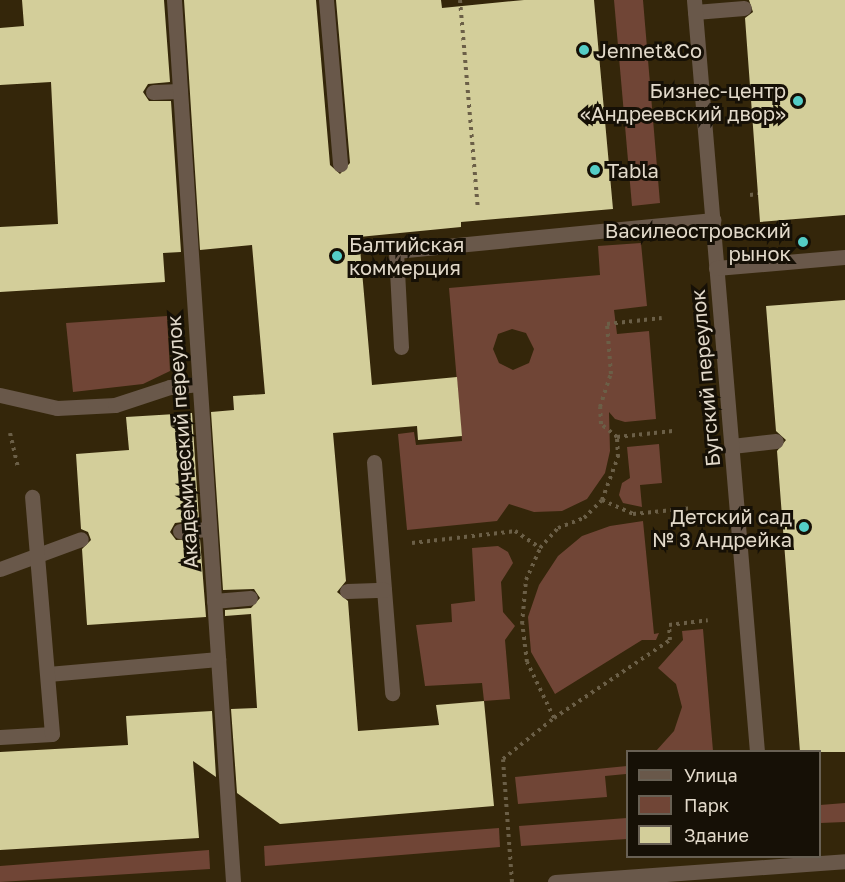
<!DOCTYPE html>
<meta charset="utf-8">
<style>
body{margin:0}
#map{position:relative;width:845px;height:882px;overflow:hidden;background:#34260a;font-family:"Golos Text",sans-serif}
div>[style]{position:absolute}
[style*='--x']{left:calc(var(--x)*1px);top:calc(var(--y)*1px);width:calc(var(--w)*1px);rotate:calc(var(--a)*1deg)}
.green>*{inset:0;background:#704536}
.building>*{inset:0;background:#d3ce9a}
.path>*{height:4px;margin-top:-2px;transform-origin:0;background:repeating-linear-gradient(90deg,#6b5f47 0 3px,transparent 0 7.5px)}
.service>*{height:15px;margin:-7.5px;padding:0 7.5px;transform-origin:7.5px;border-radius:7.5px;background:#69584a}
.minor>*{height:15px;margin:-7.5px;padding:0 7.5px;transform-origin:7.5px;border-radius:7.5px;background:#69584a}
.dots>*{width:16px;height:16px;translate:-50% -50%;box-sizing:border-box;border:3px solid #161006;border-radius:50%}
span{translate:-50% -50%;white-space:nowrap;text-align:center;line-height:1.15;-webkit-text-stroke:6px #161006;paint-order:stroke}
.poi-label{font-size:20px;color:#e2d9ca}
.left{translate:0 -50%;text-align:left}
.right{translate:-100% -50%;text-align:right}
.street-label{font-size:20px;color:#e2d9ca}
.legend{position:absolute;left:626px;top:750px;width:195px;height:108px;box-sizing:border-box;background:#161006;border:2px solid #686054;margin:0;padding:8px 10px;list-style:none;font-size:18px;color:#e2d9ca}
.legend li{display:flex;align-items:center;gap:12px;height:30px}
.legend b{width:30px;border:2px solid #686054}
</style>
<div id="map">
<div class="green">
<div style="clip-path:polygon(614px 0,643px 0,660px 203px,632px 206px)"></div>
<div style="clip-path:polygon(evenodd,641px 243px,647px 306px,614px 310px,617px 334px,649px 331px,656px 419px,625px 422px,615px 419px,609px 412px,610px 451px,605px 473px,587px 499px,562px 511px,534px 512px,509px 504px,497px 521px,407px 530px,398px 434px,414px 432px,416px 445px,462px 441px,449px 288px,600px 275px,598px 246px,641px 243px,512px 329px,526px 333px,534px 349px,529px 363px,513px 370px,499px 363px,493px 349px,498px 334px,512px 329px)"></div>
<div style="clip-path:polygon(167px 316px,170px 371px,143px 384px,73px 392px,66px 323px)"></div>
<div style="clip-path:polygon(659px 444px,662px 483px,640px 485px,642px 507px,623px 503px,619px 495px,622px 483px,630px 478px,627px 447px)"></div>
<div style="clip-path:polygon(643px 521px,654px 634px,659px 633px,656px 640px,642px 640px,555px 694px,531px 652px,528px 617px,539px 585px,558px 556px,582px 536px,610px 526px)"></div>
<div style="clip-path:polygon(498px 546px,508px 552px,513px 563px,501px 582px,503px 612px,515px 626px,505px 640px,510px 699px,484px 701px,482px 683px,425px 686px,416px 625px,452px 622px,451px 604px,475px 601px,472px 548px)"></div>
<div style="clip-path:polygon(703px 629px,713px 751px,656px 751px,674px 731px,682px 707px,676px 684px,658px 668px,683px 640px,682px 631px)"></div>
<div style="clip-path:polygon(627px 766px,627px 786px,626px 774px,605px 776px,607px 797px,518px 804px,515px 777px)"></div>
<div style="clip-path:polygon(845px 803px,845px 822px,820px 823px,820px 805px)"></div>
<div style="clip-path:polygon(627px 818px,627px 839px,521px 846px,519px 826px)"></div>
<div style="clip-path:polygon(499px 828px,500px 847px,265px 866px,264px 846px)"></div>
<div style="clip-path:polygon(209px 850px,210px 869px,0 882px,0 866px)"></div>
</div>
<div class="building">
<div style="clip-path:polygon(22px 0,164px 0,170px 82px,148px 84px,143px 92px,149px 101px,171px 101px,181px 252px,163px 253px,165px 282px,0 292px,0 227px,58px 224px,51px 82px,0 85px,0 28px,24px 26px)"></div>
<div style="clip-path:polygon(184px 0,316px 0,330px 165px,340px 174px,350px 163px,336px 0,441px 0,442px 8px,524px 0,594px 0,613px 209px,461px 222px,461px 227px,359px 237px,372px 385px,457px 377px,462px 436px,418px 440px,417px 426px,333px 433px,346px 581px,337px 592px,348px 601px,358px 731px,439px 725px,436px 705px,484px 701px,494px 806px,280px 824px,237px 793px,231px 709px,257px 708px,251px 614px,225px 616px,225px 610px,251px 608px,260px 598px,254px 589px,223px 590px,211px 412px,234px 410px,233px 396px,265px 394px,252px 245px,200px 250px)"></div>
<div style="clip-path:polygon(749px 0,845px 0,845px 215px,760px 222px,745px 18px,753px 12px)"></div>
<div style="clip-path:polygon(845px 300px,845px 752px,800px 752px,777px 451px,786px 440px,776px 431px,766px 306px)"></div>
<div style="clip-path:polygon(192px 413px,199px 520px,175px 523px,170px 532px,176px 540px,200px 539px,206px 617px,87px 625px,82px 549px,91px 540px,88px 532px,81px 529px,76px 454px,129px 450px,126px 417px)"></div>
<div style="clip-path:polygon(212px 711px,216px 777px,193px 761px,199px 838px,0 850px,0 752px,128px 745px,126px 716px)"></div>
</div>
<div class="path">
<div style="--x:460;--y:0;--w:209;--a:85.1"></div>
<div style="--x:750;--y:195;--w:8;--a:-7"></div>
<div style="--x:10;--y:433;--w:37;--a:77"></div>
<div style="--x:617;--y:437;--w:56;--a:-6.1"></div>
<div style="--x:602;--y:500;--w:34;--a:24"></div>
<div style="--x:633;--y:514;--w:60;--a:-5.7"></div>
<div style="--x:412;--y:543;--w:104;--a:-6.6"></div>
<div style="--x:515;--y:531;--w:30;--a:34"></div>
<div style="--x:554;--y:718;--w:62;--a:-115.7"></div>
<div style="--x:527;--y:662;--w:38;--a:-97"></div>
<div style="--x:522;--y:624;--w:44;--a:-84.8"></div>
<div style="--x:526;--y:580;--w:35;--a:-66"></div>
<div style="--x:540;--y:548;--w:27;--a:-48"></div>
<div style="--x:558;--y:528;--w:28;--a:-21"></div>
<div style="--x:584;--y:518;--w:25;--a:-45"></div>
<div style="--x:602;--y:500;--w:46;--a:-69.6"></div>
<div style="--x:618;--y:457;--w:20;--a:-93"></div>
<div style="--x:617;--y:437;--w:21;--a:-141"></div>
<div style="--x:601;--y:424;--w:17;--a:-93"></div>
<div style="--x:600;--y:407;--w:35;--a:-72"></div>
<div style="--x:611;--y:374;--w:50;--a:-94.6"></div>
<div style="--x:607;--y:324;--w:55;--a:-6.2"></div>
<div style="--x:512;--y:882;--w:123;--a:-94.2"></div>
<div style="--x:503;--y:759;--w:65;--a:-38.8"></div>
<div style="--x:554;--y:718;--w:140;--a:-33.9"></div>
<div style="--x:670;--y:640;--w:15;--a:-94"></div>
<div style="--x:669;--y:625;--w:39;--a:-7"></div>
</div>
<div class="service">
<div style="--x:326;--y:0;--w:165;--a:85.1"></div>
<div style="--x:695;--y:12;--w:49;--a:-4.7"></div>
<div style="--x:153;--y:92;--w:27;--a:-2"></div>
<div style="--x:401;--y:347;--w:96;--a:-93"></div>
<div style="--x:396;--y:251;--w:319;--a:-5.6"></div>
<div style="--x:0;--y:395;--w:58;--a:12.8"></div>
<div style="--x:57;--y:408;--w:58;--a:-3"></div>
<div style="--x:115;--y:405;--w:58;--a:-18.1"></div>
<div style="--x:170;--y:387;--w:29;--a:-6"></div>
<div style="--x:732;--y:446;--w:44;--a:-6.5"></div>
<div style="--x:374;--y:462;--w:232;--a:85.5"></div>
<div style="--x:180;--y:531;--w:29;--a:-4"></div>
<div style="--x:0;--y:569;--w:86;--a:-20.3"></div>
<div style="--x:347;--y:591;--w:37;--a:-2"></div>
<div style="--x:214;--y:601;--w:36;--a:-5"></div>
<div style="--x:48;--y:674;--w:171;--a:-5"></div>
<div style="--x:0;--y:737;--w:52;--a:-3.3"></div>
<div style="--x:52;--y:734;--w:238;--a:-94.8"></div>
</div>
<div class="minor">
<div style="--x:174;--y:0;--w:884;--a:86.17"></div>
<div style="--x:694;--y:0;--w:755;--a:85.21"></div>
<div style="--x:716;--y:268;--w:129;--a:-4.9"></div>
<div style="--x:555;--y:882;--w:291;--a:-4.1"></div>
</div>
<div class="dots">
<div style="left:584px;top:50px;background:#54cdc6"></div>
<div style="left:798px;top:101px;background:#54cdc6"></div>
<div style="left:595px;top:170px;background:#54cdc6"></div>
<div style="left:803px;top:242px;background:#54cdc6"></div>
<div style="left:337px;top:256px;background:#54cdc6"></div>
<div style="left:804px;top:527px;background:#54cdc6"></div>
</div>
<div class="poi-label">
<span class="left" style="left:596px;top:50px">Jennet&amp;Co</span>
<span class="right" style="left:786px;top:102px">Бизнес-центр<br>«Андреевский двор»</span>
<span class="left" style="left:607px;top:170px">Tabla</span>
<span class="right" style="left:791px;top:242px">Василеостровский<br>рынок</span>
<span class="left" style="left:349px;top:256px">Балтийская<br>коммерция</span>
<span class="right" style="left:792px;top:528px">Детский сад<br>№ 3 Андрейка</span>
</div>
<div class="street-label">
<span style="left:705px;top:378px;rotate:-95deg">Бугский переулок</span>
<span style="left:182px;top:442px;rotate:-94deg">Академический переулок</span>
</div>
<ul class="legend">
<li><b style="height:8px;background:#69584a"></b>Улица</li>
<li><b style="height:16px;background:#704536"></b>Парк</li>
<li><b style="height:16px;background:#d3ce9a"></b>Здание</li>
</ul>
</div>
